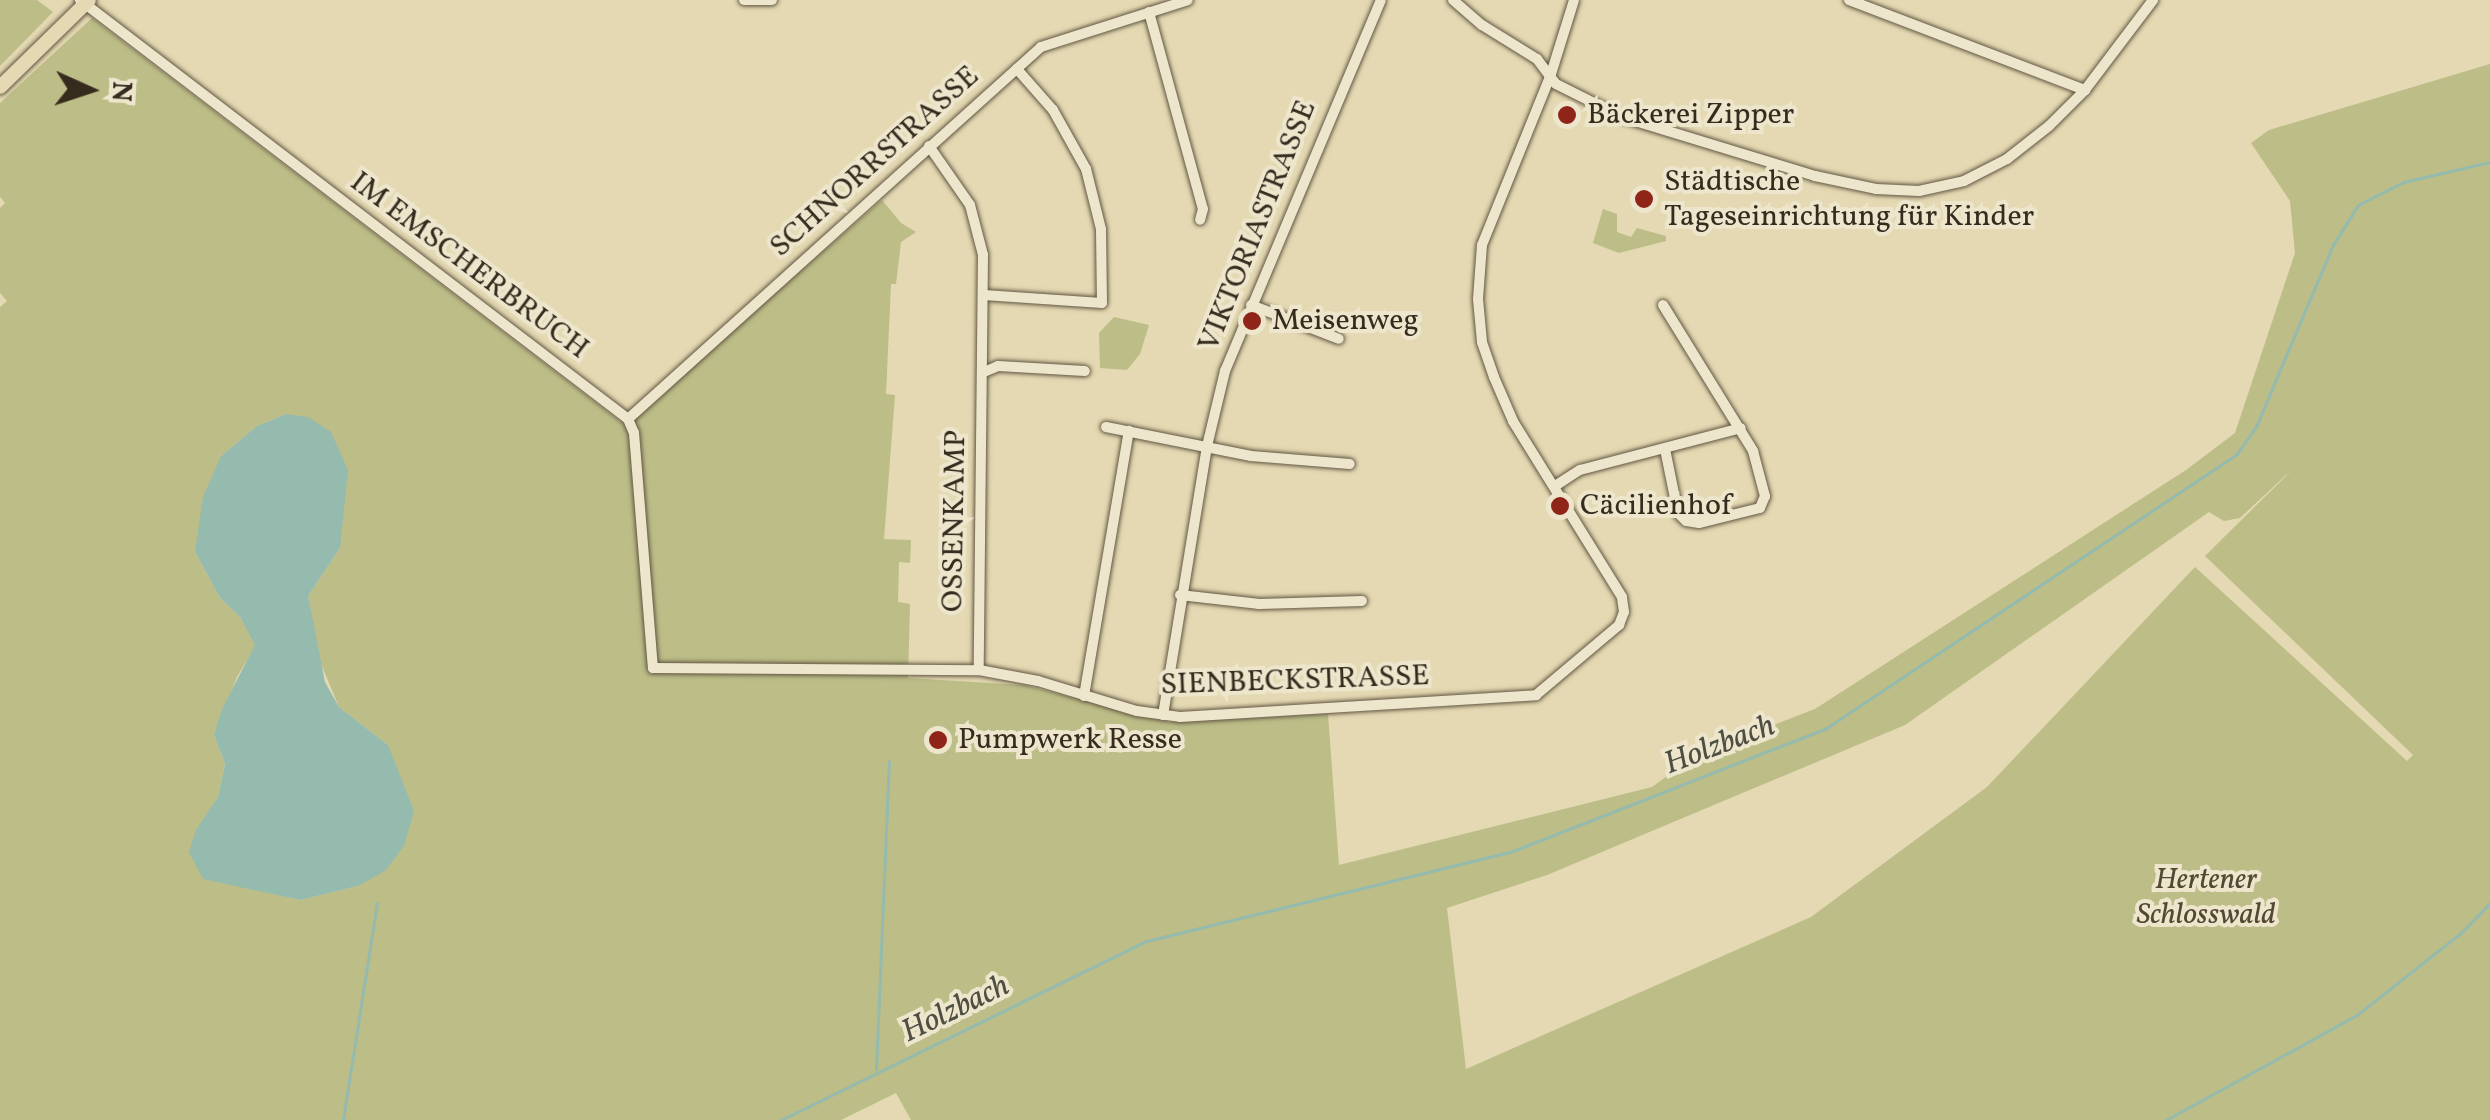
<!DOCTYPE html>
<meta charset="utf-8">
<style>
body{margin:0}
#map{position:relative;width:2490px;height:1120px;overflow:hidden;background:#e4d9b2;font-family:Vollkorn,serif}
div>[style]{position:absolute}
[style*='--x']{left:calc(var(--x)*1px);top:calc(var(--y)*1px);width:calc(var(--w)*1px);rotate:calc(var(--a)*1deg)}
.green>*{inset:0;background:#bcbd87}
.water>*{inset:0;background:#95baae}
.stream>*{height:2.5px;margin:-1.25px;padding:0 1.25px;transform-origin:1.25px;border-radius:1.25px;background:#95baae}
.roads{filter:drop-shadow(0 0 2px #625643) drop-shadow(0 0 2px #625643)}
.minor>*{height:10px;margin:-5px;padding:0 5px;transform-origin:5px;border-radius:5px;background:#ede6cd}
.major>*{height:14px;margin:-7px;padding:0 7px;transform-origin:7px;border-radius:7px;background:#e4d9b2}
.dots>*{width:28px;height:28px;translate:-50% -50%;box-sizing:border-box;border:5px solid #ede6cd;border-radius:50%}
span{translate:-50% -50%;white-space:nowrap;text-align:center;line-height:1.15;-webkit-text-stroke:8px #ede6cd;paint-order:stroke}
.poi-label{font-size:30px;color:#372b1e}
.left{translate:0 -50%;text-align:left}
.street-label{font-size:30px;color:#372b1e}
.park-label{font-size:30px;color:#524833;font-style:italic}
.water-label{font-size:32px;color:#4e4f42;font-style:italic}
.north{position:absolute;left:40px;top:40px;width:100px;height:100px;-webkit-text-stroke:8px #ede6cd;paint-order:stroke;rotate:93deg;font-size:28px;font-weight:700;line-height:40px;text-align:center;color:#372b1e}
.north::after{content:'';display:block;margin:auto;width:35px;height:45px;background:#372b1e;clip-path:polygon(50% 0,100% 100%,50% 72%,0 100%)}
</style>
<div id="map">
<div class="green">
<div style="clip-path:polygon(0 0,37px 0,53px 12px,0 66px)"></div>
<div style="clip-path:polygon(evenodd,92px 18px,625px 425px,882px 200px,901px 223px,916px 232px,901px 242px,896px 284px,891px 284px,886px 394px,895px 395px,884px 539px,911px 540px,910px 563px,899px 562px,898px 602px,910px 604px,908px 678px,1024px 685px,1169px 722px,1328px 714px,1339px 865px,1652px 787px,1698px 754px,1815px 709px,2186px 470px,2235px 433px,2295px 253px,2290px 201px,2251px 143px,2269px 130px,2490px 64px,2490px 1120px,911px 1120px,896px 1093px,841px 1120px,0 1120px,0 307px,7px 301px,0 293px,0 208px,5px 203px,0 197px,0 103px,92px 18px,286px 414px,340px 548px,308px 596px,316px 652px,339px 707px,388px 745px,358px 886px,299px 900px,237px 885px,197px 830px,218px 797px,225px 764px,214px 735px,237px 677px,256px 645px,240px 617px,220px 598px,195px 552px,221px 456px,257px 426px,286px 414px,92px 18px,2298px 464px,2205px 556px,2413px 755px,2407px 761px,2195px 567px,1987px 787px,1811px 917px,1466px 1069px,1447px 908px,1547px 875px,1905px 725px,2209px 512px,2224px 521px,2240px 518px,2298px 464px)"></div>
<div style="clip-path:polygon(1603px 209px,1617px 214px,1617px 232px,1631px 237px,1637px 228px,1666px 236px,1666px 241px,1619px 253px,1593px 243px)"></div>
<div style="clip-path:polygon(1114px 317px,1149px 325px,1140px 354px,1127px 370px,1100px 368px,1099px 333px)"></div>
</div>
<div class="water">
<div style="clip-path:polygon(286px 414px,308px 417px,331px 432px,348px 470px,340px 548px,308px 596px,325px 682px,339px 707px,388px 745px,414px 811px,404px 846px,385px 871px,358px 886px,300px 900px,203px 879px,189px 852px,196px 830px,218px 797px,225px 764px,214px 735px,222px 709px,255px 645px,240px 617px,220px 598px,195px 552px,203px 497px,221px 456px,257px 426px)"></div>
</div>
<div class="stream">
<div style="--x:876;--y:1070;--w:308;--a:-87.6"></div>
<div style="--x:343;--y:1120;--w:219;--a:-81.1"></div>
<div style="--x:781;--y:1120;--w:407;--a:-26.1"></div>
<div style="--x:1147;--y:941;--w:377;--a:-13.8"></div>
<div style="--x:1513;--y:851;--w:335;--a:-21.4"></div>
<div style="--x:1825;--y:729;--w:495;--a:-33.7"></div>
<div style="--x:2237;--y:454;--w:33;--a:-55"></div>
<div style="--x:2256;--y:427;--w:198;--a:-67.1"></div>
<div style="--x:2333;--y:245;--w:47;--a:-58"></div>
<div style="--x:2358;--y:205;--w:51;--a:-26.6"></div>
<div style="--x:2404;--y:182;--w:88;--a:-13.1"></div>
<div style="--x:2166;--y:1120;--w:218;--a:-28.8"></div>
<div style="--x:2357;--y:1015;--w:132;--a:-38.3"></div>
<div style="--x:2461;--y:933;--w:42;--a:-46"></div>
</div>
<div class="roads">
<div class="minor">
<div style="--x:80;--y:0;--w:690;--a:37.4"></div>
<div style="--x:628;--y:419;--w:15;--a:67"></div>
<div style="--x:634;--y:433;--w:236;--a:85.4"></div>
<div style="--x:653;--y:668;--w:326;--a:0.4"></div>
<div style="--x:979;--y:670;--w:60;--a:10.6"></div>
<div style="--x:1038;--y:681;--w:103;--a:16.9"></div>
<div style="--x:1137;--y:711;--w:43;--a:7.9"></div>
<div style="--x:1180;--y:717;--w:357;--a:-3.5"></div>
<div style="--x:1536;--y:695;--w:109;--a:-40.1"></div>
<div style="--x:1619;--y:625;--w:14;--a:-69"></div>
<div style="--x:1624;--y:612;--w:15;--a:-98"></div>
<div style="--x:1622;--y:597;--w:207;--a:-121.8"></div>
<div style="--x:1513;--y:421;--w:48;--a:-113.4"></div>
<div style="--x:1494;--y:377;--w:37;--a:-109"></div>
<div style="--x:1482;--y:342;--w:43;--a:-95.3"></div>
<div style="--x:1478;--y:299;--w:54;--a:-85.8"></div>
<div style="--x:1482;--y:245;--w:184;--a:-68"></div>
<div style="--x:1551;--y:74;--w:77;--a:-72.7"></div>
<div style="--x:744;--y:0;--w:28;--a:0"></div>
<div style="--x:1453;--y:0;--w:38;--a:41"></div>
<div style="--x:1482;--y:25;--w:65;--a:31.7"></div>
<div style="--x:1537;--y:59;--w:31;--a:53"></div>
<div style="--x:1556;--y:84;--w:74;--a:26.6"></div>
<div style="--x:1622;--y:117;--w:202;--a:17"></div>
<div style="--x:1815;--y:176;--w:62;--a:12"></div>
<div style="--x:1876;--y:189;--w:43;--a:2.7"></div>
<div style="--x:1919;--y:191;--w:46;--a:-12.5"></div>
<div style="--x:1964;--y:181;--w:48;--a:-27.1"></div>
<div style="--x:2007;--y:159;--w:53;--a:-38.2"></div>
<div style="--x:2049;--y:126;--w:51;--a:-45"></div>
<div style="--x:2085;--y:90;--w:113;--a:-52.9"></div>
<div style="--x:1849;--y:0;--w:253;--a:20.9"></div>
<div style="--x:1149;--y:12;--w:204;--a:74.7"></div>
<div style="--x:1203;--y:209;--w:11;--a:105"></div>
<div style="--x:929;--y:146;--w:72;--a:55.2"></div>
<div style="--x:970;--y:205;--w:52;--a:75.4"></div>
<div style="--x:983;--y:255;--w:415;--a:90.6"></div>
<div style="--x:984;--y:295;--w:118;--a:3.9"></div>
<div style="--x:1102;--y:303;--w:74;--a:-90.8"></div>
<div style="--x:1101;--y:229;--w:62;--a:-104"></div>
<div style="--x:1086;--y:169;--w:68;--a:-119.2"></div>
<div style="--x:1053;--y:110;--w:55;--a:-131.3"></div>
<div style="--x:1251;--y:305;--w:94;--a:21.1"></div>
<div style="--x:1663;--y:305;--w:172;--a:58.3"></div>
<div style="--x:1753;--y:451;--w:47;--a:75.1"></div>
<div style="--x:1765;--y:496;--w:13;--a:113"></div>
<div style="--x:1760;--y:508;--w:63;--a:166.2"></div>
<div style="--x:1699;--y:523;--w:13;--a:-171"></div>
<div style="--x:1686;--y:521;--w:11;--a:-135"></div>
<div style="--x:1678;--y:513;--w:65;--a:-101.5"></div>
<div style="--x:984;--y:372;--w:15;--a:-23"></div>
<div style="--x:998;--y:366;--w:87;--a:3.3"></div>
<div style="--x:628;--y:419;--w:556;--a:-42.01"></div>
<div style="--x:1041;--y:47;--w:154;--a:-17.7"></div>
<div style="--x:1106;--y:427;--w:148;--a:11.3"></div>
<div style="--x:1251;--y:456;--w:99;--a:4.6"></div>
<div style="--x:1555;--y:486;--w:30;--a:-33"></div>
<div style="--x:1580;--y:470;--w:166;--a:-14.6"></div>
<div style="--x:1180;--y:595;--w:80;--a:6.5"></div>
<div style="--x:1259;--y:604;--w:103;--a:-1.7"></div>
<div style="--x:1084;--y:696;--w:269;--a:-80.4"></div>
<div style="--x:1163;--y:715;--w:273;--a:-80.7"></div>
<div style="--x:1207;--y:446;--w:77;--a:-76.5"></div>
<div style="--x:1225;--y:371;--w:402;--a:-67.2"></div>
</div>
<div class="major">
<div style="--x:0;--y:87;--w:124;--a:-44.3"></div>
</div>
</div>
<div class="dots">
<div style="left:1567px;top:115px;background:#8f2418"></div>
<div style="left:1644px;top:199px;background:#8f2418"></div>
<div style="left:1252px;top:321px;background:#8f2418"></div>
<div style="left:1560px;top:506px;background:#8f2418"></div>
<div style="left:938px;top:740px;background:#8f2418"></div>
</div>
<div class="poi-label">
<span class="left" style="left:1587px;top:115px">Bäckerei Zipper</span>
<span class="left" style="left:1664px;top:199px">Städtische<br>Tageseinrichtung für Kinder</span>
<span class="left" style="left:1272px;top:321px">Meisenweg</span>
<span class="left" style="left:1580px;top:506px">Cäcilienhof</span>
<span class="left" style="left:958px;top:740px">Pumpwerk Resse</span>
</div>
<div class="street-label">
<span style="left:875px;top:162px;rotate:-42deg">SCHNORRSTRASSE</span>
<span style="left:1258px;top:226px;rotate:-68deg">VIKTORIASTRASSE</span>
<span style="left:469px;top:266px;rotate:37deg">IM EMSCHERBRUCH</span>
<span style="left:955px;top:521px;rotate:-89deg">OSSENKAMP</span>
<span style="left:1295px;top:681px;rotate:-2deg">SIENBECKSTRASSE</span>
</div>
<div class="park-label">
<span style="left:2206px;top:897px">Hertener<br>Schlosswald</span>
</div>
<div class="water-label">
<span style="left:1720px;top:746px;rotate:-21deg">Holzbach</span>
<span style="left:956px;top:1010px;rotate:-26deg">Holzbach</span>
</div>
<div class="north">N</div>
</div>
